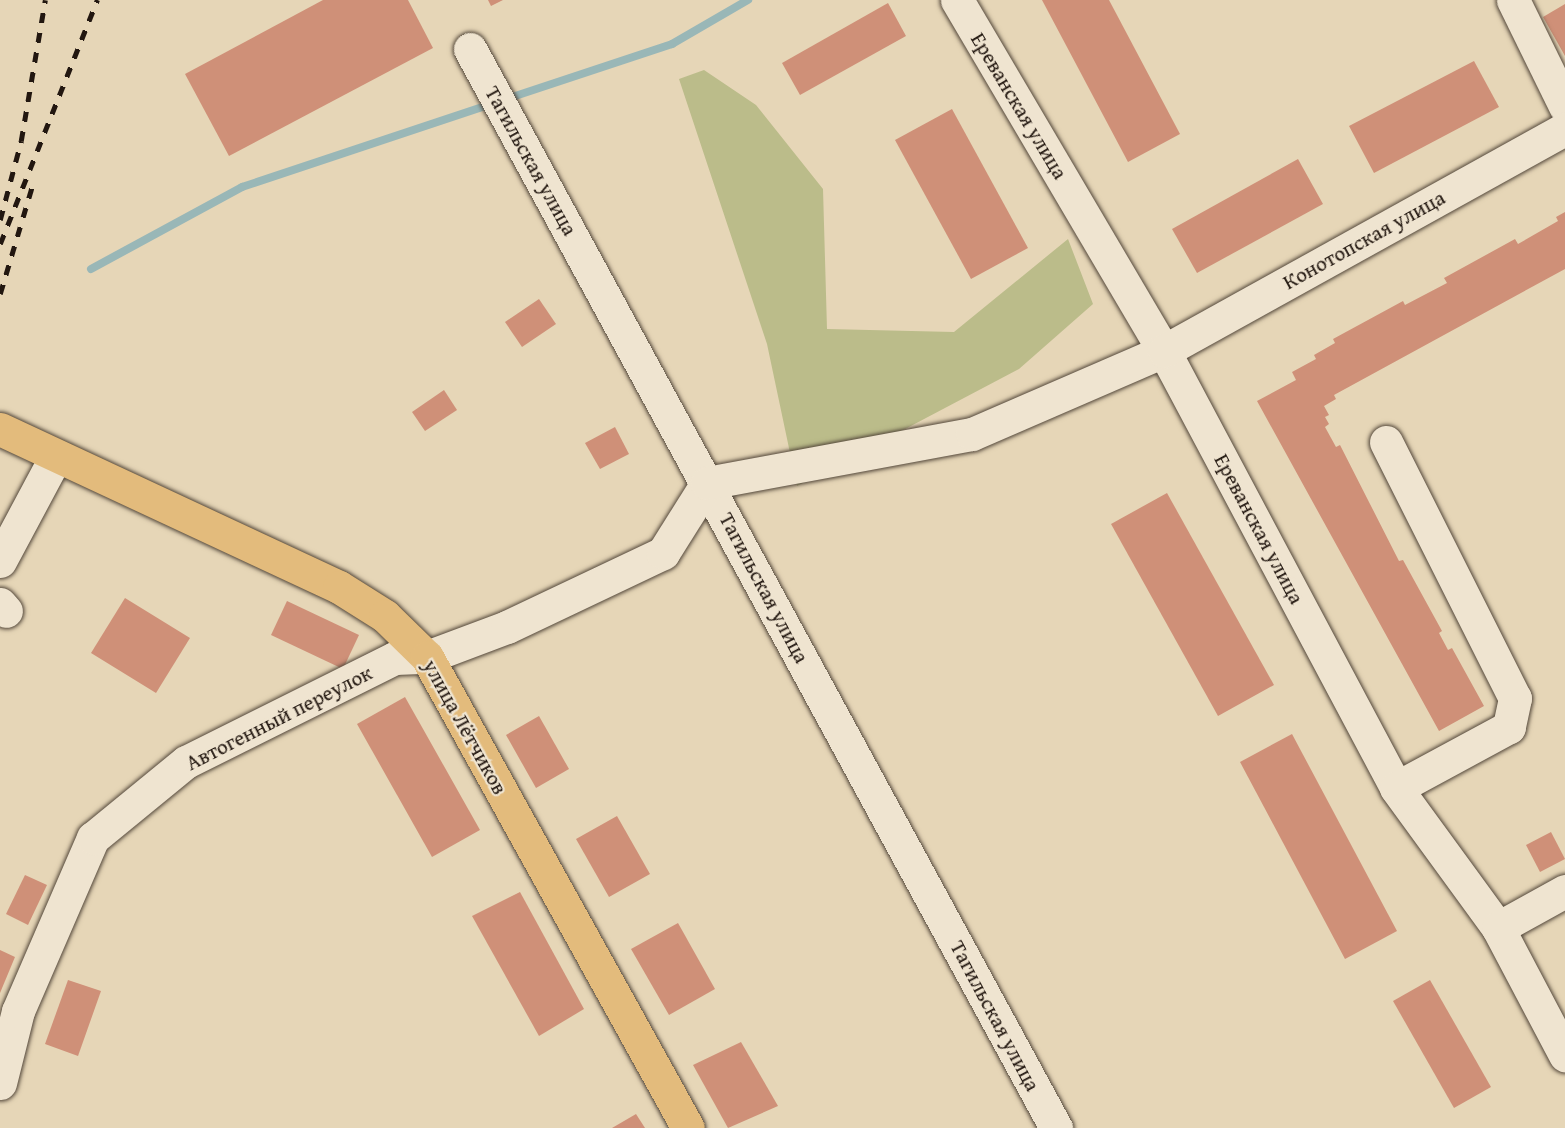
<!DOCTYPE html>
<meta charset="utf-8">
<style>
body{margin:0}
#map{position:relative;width:1565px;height:1128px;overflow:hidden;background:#e6d6b7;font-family:"Gentium Book Plus",serif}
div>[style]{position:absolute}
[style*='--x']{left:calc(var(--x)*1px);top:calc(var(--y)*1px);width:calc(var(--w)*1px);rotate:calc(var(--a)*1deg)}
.green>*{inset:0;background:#bbbc8a}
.stream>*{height:8px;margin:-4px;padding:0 4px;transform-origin:4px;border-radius:4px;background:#99b7b7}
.building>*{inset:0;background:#cf9078}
.roads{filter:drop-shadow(0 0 2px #53473a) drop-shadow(0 0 2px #53473a)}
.minor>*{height:33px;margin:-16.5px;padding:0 16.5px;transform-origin:16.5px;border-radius:16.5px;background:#efe4d0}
.major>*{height:33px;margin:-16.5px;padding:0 16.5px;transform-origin:16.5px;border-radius:16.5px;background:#e3bb7c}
.rail>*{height:4.5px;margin-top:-2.25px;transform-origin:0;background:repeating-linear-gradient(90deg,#221710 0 10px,transparent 0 20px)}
span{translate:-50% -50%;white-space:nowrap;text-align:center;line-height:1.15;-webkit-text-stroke:4.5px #efe4d0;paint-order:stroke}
.street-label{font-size:21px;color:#221710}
</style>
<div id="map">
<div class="green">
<div style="clip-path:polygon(704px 70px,756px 105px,823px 189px,827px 329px,954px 332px,1068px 239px,1093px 304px,1019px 369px,797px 486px,767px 344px,679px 79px)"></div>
</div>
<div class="stream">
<div style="--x:506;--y:99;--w:175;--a:-18.3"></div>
<div style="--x:672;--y:44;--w:88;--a:-30.1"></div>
<div style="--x:91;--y:269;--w:172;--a:-28.5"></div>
<div style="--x:242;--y:187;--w:262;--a:-18.4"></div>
</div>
<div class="building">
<div style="clip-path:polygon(323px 0,408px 0,433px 48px,229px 156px,185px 74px)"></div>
<div style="clip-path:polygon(488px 0,503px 0,491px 6px)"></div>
<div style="clip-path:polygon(1042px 0,1109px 0,1180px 134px,1128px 162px)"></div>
<div style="clip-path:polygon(888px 3px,906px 36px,800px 95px,782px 63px)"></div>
<div style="clip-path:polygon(1565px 4px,1565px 56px,1543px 17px)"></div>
<div style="clip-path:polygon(1474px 61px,1499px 107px,1374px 173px,1349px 126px)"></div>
<div style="clip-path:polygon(952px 109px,1028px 248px,971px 279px,895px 140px)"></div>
<div style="clip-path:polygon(1298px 159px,1323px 204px,1197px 273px,1172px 229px)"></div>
<div style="clip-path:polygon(1565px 212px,1565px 269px,1334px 395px,1336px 399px,1324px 406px,1329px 415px,1325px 417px,1329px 424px,1325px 427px,1336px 447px,1340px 445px,1399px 561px,1403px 560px,1442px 631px,1439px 633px,1448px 650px,1452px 648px,1484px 706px,1439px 731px,1257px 401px,1296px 380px,1292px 372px,1316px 359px,1314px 355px,1335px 343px,1333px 339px,1403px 301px,1405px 305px,1447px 283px,1444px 278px,1515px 239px,1518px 244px,1558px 221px,1556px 217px)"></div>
<div style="clip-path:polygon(539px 299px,556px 324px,522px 347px,505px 322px)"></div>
<div style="clip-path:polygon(444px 390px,457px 410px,425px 431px,412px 412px)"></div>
<div style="clip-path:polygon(615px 427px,629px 454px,600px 469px,585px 443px)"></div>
<div style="clip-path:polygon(1167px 493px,1274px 685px,1218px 716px,1111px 524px)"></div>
<div style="clip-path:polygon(125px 598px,190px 638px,156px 693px,91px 653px)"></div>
<div style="clip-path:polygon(287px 601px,359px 635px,343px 669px,271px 635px)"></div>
<div style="clip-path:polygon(405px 697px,480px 830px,432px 857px,357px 724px)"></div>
<div style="clip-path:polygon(539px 716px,569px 769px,536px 788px,506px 735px)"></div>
<div style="clip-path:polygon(1292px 734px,1397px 931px,1345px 959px,1240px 762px)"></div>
<div style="clip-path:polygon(617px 816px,650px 874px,609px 897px,576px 839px)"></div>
<div style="clip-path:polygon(1551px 832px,1565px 859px,1540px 872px,1526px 845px)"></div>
<div style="clip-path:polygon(25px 875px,47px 885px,28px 925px,6px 914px)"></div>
<div style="clip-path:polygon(520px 892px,584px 1009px,539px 1036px,472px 916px)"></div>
<div style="clip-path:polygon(678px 923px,715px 989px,669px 1015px,631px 949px)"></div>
<div style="clip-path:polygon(0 950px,15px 957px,0 993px)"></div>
<div style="clip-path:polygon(68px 980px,101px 991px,78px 1056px,45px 1044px)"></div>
<div style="clip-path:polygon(1430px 980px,1491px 1087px,1454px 1108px,1393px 1001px)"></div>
<div style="clip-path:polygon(741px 1042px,778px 1106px,728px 1128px,693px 1065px)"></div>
<div style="clip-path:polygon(636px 1114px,645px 1128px,612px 1128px)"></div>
</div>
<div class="roads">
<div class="minor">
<div style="--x:957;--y:0;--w:407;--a:59.5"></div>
<div style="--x:1164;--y:351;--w:495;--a:62"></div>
<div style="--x:1396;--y:788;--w:173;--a:53.9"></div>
<div style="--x:1498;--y:928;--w:144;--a:62.2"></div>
<div style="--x:1513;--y:0;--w:118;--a:63.9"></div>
<div style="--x:470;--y:49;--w:1228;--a:61.49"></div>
<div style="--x:1386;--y:442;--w:287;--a:63.3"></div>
<div style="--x:1515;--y:698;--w:30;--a:102"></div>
<div style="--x:1509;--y:727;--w:128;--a:151.6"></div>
<div style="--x:0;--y:561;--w:119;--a:-61.9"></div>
<div style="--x:0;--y:604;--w:9;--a:49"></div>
<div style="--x:1498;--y:928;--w:77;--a:-28.9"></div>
<div style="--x:0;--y:1083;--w:74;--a:-76"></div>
<div style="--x:18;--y:1011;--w:189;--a:-66.6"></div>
<div style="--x:93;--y:838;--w:120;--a:-39.3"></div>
<div style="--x:186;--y:762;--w:233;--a:-26.5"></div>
<div style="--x:395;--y:658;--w:32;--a:-2"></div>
<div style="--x:427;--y:657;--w:85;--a:-20.6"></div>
<div style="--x:507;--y:627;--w:173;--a:-25.4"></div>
<div style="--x:663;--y:553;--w:83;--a:-57.8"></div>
<div style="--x:707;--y:483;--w:269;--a:-10.5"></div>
<div style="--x:972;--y:434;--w:209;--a:-23.4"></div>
<div style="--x:1164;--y:351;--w:458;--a:-29"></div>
</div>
<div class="major">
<div style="--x:0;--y:429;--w:374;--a:25"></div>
<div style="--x:339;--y:587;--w:54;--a:32.2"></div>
<div style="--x:385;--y:616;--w:59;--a:44.3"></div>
<div style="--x:427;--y:657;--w:538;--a:61.01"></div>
</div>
</div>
<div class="rail">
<div style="--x:0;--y:220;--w:82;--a:-75.1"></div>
<div style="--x:21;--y:141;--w:143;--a:-80.3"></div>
<div style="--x:0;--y:244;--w:263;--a:-68.3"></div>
<div style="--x:0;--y:294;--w:119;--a:-73.4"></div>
</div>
<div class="street-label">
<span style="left:1019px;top:106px;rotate:59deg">Ереванская улица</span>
<span style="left:531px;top:161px;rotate:61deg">Тагильская улица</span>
<span style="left:1364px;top:240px;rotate:-29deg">Конотопская улица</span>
<span style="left:1259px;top:529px;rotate:62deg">Ереванская улица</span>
<span style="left:764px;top:588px;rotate:62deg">Тагильская улица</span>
<span style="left:279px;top:718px;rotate:-27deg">Автогенный переулок</span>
<span style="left:465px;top:727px;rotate:61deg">улица Лётчиков</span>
<span style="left:995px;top:1016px;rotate:62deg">Тагильская улица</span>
</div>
</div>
